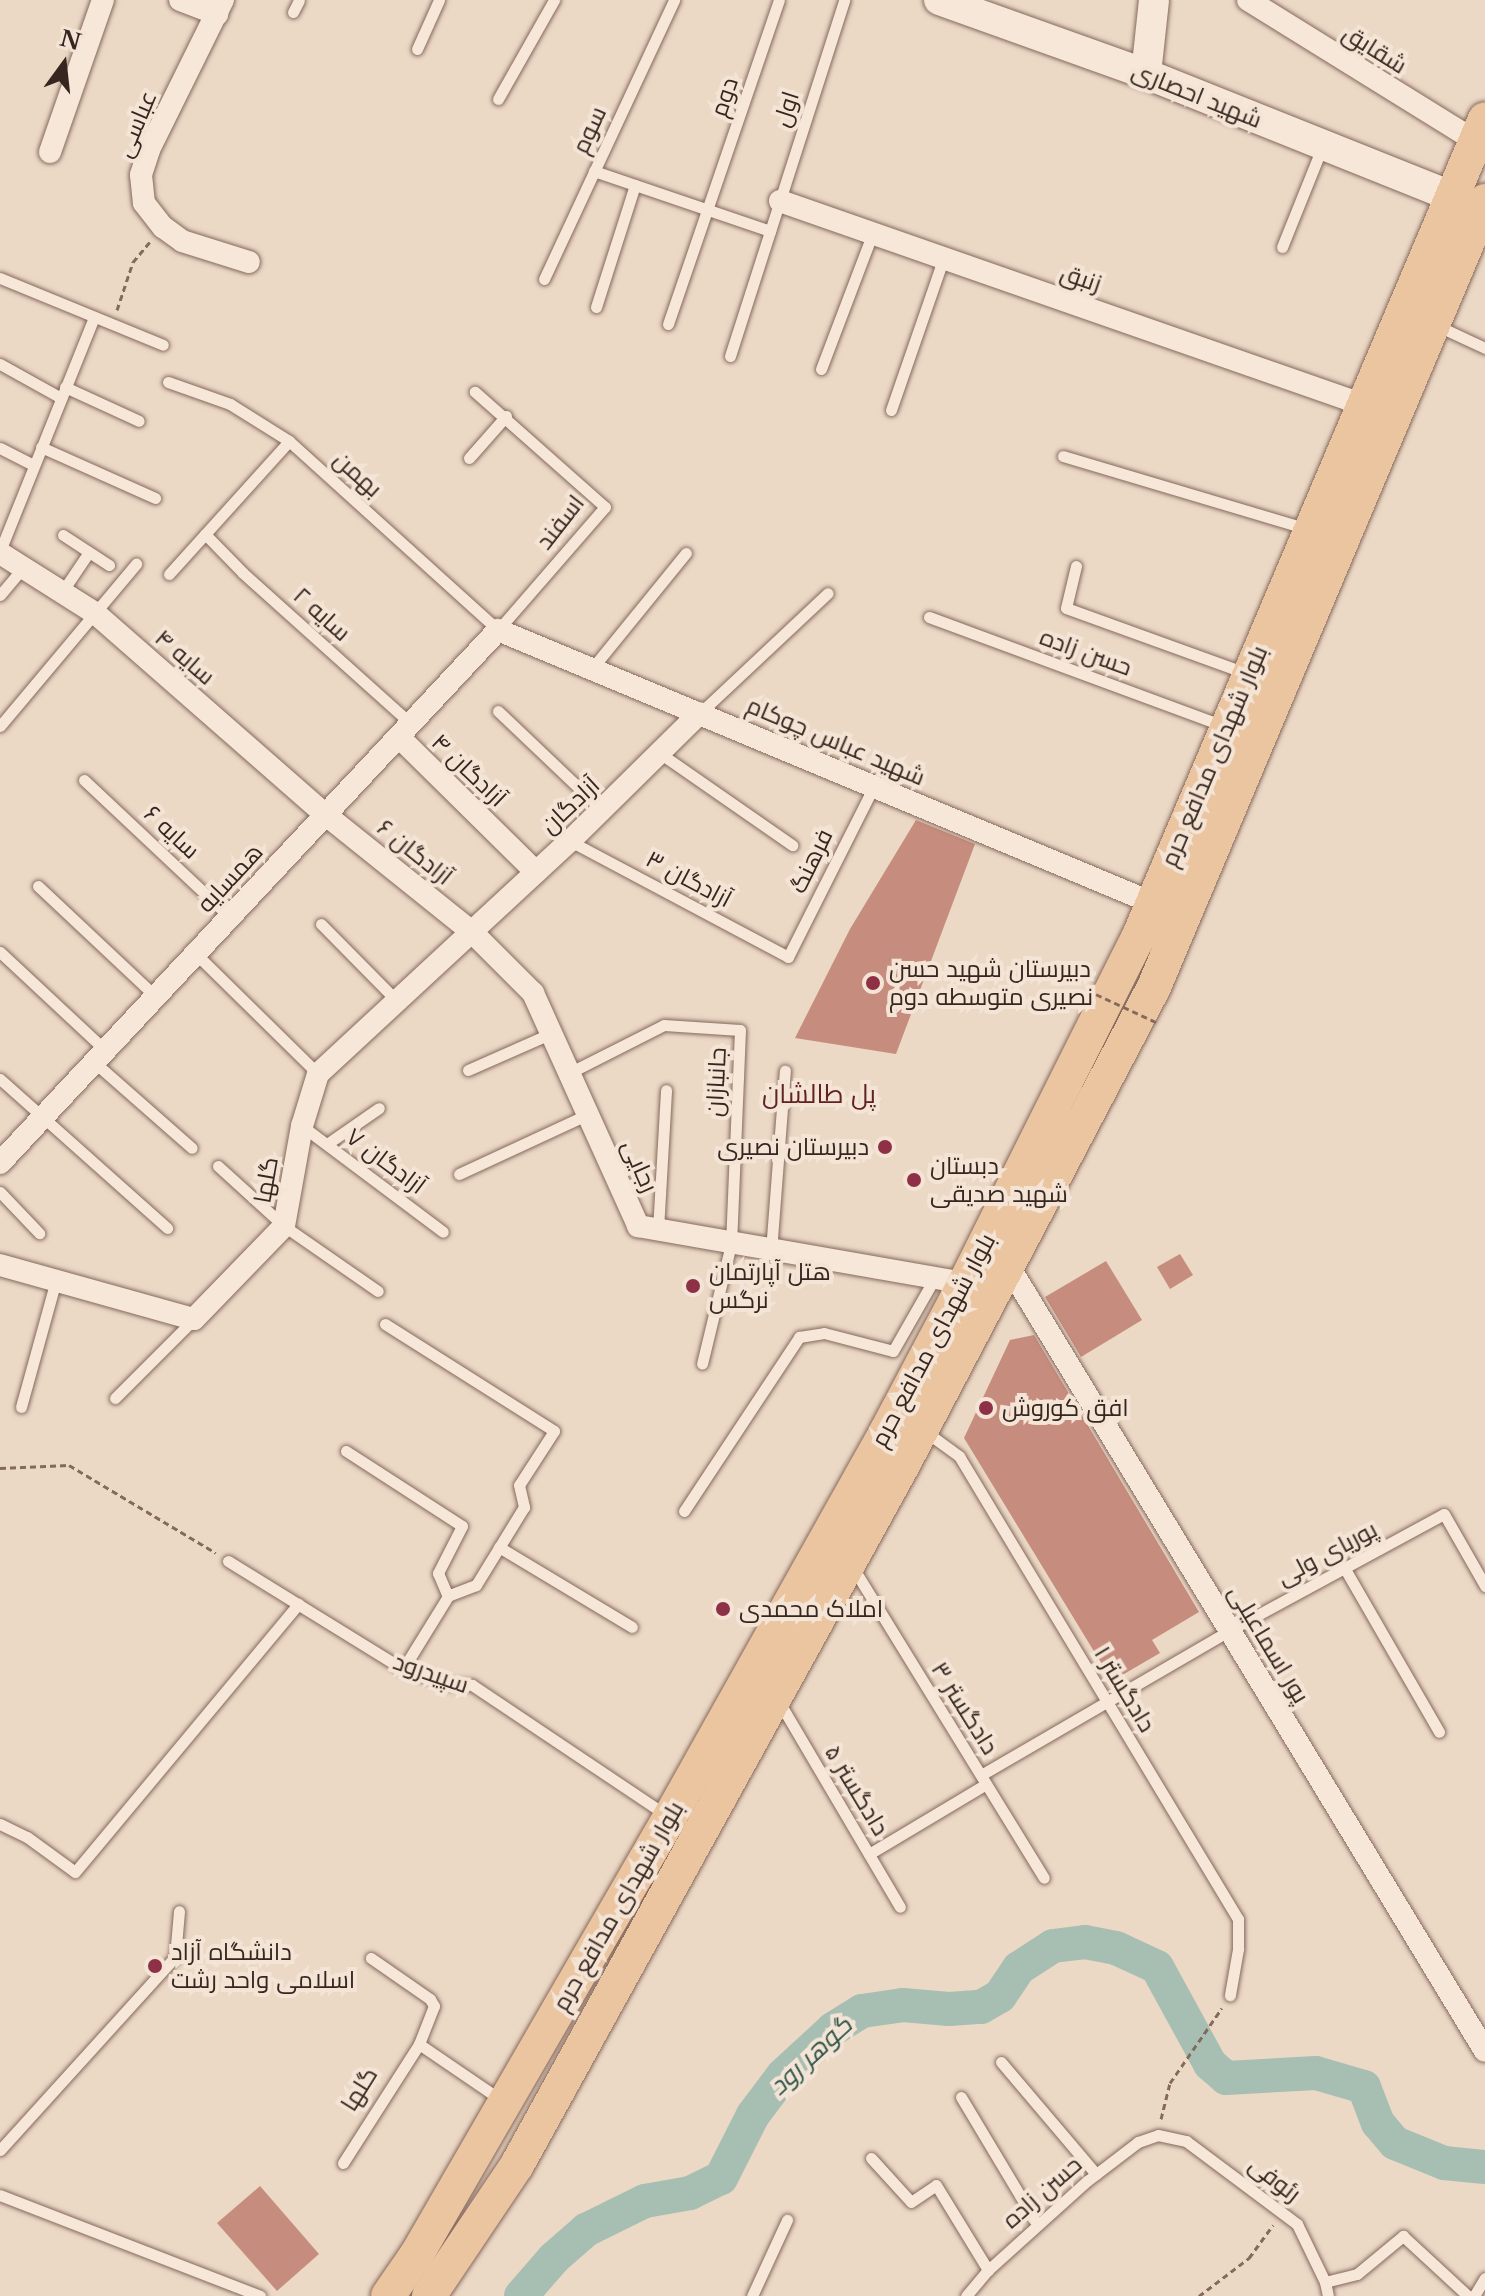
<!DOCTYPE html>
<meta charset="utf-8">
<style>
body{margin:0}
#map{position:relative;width:1485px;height:2296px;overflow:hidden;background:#ebd8c5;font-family:"Libre Baskerville",Cairo,serif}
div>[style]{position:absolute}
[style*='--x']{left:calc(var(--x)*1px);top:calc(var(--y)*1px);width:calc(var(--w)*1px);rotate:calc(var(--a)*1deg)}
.river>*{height:34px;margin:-17px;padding:0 17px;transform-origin:17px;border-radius:17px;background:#a7bfb2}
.building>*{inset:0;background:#c68d7e}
.path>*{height:3px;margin-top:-1.5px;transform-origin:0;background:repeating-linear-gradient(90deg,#85695d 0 6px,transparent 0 10px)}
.roads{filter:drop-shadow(0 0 2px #85695d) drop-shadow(0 0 2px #85695d)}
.lane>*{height:11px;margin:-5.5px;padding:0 5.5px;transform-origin:5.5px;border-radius:5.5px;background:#f6e7d8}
.street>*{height:22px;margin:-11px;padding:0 11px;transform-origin:11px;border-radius:11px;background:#f6e7d8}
.secondary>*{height:30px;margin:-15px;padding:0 15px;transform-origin:15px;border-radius:15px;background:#f6e7d8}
.primary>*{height:34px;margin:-17px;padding:0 17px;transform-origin:17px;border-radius:17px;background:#ebc4a0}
.path-bridge>*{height:3px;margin-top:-1.5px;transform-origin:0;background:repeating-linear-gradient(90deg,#85695d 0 6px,transparent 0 10px)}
.dots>*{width:22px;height:22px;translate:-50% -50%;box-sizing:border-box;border:4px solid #f3e4d5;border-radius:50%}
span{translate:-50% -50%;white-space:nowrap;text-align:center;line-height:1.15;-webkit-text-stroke:8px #f3e4d5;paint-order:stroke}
.street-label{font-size:24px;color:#36261f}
.poi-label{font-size:24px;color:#36261f}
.left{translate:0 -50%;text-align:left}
.right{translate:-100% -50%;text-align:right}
.neighbourhood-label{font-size:26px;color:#602222}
.water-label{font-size:26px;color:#30554a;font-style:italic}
.north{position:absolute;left:24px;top:24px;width:80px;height:80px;-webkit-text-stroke:6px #f3e4d5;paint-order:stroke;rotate:15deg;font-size:22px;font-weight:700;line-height:32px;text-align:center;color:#36261f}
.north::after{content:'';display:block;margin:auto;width:28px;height:36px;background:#36261f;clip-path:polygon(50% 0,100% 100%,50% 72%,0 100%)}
</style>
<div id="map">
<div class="river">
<div style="--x:521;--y:2296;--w:50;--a:-49"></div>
<div style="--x:554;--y:2258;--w:43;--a:-41.2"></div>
<div style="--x:586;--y:2230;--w:66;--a:-26.2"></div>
<div style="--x:645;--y:2201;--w:46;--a:-10.1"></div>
<div style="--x:690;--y:2193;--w:34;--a:-26"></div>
<div style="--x:721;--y:2178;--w:71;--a:-63.1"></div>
<div style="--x:753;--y:2115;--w:50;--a:-53.1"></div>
<div style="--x:783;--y:2075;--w:68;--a:-42.6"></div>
<div style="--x:833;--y:2029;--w:34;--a:-32"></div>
<div style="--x:862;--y:2011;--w:41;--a:-8.3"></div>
<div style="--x:903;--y:2005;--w:46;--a:5"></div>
<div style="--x:949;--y:2009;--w:32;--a:-4"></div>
<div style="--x:981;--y:2007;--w:22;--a:-30"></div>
<div style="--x:1000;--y:1996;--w:34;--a:-56"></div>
<div style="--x:1019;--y:1968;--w:40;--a:-32.9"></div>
<div style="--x:1053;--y:1946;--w:32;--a:-7"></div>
<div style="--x:1085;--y:1942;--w:32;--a:11"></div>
<div style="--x:1116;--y:1948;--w:45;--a:24.9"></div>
<div style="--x:1157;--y:1967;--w:111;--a:61.3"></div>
<div style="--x:1210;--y:2064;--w:21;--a:41"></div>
<div style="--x:1226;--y:2078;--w:90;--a:-3.2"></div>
<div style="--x:1316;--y:2073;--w:50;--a:16.3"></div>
<div style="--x:1364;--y:2087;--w:39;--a:69"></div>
<div style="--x:1378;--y:2123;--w:26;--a:50"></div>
<div style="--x:1395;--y:2143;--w:53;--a:22.2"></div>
<div style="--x:1444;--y:2163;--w:41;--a:5.6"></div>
</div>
<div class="building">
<div style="clip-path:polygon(916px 820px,975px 844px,896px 1054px,795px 1038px,850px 929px)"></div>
<div style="clip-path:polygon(1180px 1254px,1193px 1275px,1170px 1289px,1157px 1267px)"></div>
<div style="clip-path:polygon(1106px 1261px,1142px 1320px,1081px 1357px,1045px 1297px)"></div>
<div style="clip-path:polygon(1034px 1335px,1199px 1612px,1152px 1640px,1160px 1653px,1112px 1681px,964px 1438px,1010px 1340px)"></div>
<div style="clip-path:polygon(260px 2186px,319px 2254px,277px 2291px,217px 2223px)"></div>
</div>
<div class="path">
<div style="--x:117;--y:310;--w:51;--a:-71.6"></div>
<div style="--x:133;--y:262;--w:26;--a:-50"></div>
<div style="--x:0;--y:1468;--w:69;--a:-2.5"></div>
<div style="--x:69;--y:1465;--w:171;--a:30.9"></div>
<div style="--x:1161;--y:2119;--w:37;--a:-76"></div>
<div style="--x:1170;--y:2083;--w:91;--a:-55.3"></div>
<div style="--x:1199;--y:2296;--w:63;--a:-37.2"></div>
<div style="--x:1249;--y:2258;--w:41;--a:-54"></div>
</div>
<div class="roads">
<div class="lane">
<div style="--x:293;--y:12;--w:13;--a:-63"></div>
<div style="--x:417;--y:49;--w:54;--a:-65.8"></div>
<div style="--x:498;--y:99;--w:114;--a:-60.5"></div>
<div style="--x:594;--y:171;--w:186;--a:18.8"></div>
<div style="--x:1282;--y:247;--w:110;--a:-68.1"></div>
<div style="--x:0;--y:278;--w:176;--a:22.3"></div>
<div style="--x:544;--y:279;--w:308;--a:-65"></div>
<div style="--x:596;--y:307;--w:128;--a:-72.3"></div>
<div style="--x:668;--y:324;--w:342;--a:-71.1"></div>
<div style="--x:1438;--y:326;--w:52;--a:25.1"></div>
<div style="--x:730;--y:356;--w:374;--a:-72.2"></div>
<div style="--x:0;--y:364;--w:70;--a:29.1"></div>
<div style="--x:821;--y:369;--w:147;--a:-69.2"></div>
<div style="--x:168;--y:382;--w:66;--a:19.5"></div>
<div style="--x:230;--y:404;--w:70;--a:32.1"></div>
<div style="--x:289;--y:441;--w:282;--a:42.1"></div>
<div style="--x:498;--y:630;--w:163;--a:-49"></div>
<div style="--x:605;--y:507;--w:174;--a:-138.5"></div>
<div style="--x:65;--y:387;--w:81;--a:24.7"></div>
<div style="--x:891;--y:410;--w:162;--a:-70.9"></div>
<div style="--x:41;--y:447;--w:125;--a:24.1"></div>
<div style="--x:0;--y:448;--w:38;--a:27"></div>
<div style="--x:1063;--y:456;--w:256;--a:16.6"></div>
<div style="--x:469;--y:458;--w:56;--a:-48.6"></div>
<div style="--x:205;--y:534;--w:54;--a:45.7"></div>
<div style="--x:243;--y:573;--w:226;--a:41.9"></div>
<div style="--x:63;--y:535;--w:55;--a:33.1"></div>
<div style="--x:0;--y:551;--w:252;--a:-68.1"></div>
<div style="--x:1076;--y:566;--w:43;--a:103.4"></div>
<div style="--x:1066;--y:608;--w:191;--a:19.9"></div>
<div style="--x:169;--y:574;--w:179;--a:-47.9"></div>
<div style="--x:62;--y:592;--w:48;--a:-56"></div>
<div style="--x:0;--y:595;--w:35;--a:-50"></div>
<div style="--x:929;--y:617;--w:314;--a:20.3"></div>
<div style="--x:590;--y:671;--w:152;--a:-50.9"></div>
<div style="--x:498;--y:711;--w:144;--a:43.6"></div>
<div style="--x:700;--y:713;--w:175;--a:-43.2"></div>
<div style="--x:0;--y:726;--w:212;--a:-50"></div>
<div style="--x:661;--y:754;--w:160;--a:34.8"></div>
<div style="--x:84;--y:780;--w:200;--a:43.2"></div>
<div style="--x:570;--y:841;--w:247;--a:28"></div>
<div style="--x:788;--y:957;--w:191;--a:-63.3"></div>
<div style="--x:38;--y:886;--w:161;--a:43.2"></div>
<div style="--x:321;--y:924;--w:108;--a:45.4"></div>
<div style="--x:0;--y:952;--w:144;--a:43"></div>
<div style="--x:195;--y:953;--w:173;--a:44.5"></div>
<div style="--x:94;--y:1062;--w:130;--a:41.3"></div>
<div style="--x:468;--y:1070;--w:92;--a:-23.8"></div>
<div style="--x:569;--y:1073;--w:106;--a:-26.8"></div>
<div style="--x:664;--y:1025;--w:76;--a:3.8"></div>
<div style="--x:740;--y:1030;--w:214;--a:92.4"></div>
<div style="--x:731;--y:1244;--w:123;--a:103.6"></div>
<div style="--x:0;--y:1079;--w:224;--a:41.7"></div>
<div style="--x:302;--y:1126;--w:176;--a:36.9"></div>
<div style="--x:327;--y:1144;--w:63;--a:-34.7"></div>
<div style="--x:218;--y:1166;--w:89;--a:42.3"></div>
<div style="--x:284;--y:1226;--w:114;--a:34.7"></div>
<div style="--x:459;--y:1174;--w:142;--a:-24.9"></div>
<div style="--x:0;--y:1192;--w:57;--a:46.4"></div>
<div style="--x:658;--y:1230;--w:140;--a:-86.7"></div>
<div style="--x:771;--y:1251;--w:181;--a:-85.6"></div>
<div style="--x:385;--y:1324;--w:200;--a:32.3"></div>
<div style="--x:554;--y:1431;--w:64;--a:122.9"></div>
<div style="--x:519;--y:1485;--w:23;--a:77"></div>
<div style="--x:524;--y:1507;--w:92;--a:121.6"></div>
<div style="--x:476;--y:1585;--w:30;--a:159"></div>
<div style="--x:115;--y:1398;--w:112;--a:-45"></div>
<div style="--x:21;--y:1407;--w:132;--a:-74.6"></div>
<div style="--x:926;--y:1432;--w:41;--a:36"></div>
<div style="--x:959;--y:1456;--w:541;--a:58.93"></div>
<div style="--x:1238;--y:1919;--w:30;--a:90"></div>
<div style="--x:1238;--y:1949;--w:47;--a:99.9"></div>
<div style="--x:346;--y:1451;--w:138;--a:32.9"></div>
<div style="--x:462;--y:1526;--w:53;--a:117.1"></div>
<div style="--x:438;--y:1573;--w:25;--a:67"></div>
<div style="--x:684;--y:1511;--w:209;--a:-56.5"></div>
<div style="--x:799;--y:1337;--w:25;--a:-9"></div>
<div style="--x:824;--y:1333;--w:71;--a:14.6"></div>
<div style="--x:893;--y:1351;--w:83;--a:-60.3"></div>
<div style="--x:499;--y:1547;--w:155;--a:31"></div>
<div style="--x:228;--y:1561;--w:206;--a:31.7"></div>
<div style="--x:403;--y:1669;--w:48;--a:18.1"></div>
<div style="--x:449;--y:1684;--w:23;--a:2"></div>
<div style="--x:472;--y:1685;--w:234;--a:33.8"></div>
<div style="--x:852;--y:1566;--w:366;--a:58.4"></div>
<div style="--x:1345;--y:1569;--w:188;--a:60"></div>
<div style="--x:403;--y:1669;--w:86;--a:-58.3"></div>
<div style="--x:778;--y:1700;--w:240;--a:59.5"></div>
<div style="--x:981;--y:1775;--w:288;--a:-30.2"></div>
<div style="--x:1230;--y:1630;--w:243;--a:-28.5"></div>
<div style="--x:1444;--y:1514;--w:83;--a:60.3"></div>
<div style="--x:0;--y:1824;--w:30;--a:26"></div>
<div style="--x:27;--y:1837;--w:59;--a:36.1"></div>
<div style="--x:75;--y:1872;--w:349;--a:-50.2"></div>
<div style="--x:869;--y:1854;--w:136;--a:-30.9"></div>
<div style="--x:419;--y:2044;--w:99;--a:34.3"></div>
<div style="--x:1001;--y:2062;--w:147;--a:49.7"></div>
<div style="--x:961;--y:2097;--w:148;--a:59.1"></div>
<div style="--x:0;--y:2150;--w:261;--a:-47.8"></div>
<div style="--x:175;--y:1957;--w:46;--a:-85"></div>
<div style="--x:871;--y:2158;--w:59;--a:47.7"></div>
<div style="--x:911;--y:2202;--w:30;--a:-34"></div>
<div style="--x:936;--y:2185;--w:100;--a:58.5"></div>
<div style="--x:343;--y:2163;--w:141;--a:-57.4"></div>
<div style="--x:419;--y:2044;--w:41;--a:-68.5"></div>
<div style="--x:434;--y:2006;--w:8;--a:-120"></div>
<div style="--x:430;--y:1999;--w:72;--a:-145.2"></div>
<div style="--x:0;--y:2195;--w:279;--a:21.2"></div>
<div style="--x:1325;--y:2282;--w:33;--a:-14"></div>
<div style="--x:1357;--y:2274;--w:60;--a:-39.6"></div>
<div style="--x:1403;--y:2236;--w:88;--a:42.7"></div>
<div style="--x:752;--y:2296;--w:84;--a:-65.3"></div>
<div style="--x:966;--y:2296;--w:34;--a:-50"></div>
<div style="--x:988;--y:2270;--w:133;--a:-42"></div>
<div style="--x:1087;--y:2181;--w:64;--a:-37.4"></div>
<div style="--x:1138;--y:2142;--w:21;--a:-19"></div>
<div style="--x:1158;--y:2135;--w:29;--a:12"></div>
<div style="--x:1186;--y:2141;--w:139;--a:36.8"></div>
<div style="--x:1297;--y:2224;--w:64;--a:64.2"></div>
<div style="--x:1325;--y:2282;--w:14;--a:78"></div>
<div style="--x:1474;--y:2296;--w:21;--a:-59"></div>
</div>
<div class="street">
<div style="--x:180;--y:0;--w:40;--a:21"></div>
<div style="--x:223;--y:0;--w:167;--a:116.3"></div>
<div style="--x:149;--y:150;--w:26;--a:108"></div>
<div style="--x:141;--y:175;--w:28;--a:84"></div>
<div style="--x:144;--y:203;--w:31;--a:52"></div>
<div style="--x:163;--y:227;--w:24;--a:36"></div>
<div style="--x:182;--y:241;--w:70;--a:17.4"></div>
<div style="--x:1248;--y:0;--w:267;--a:31.8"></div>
<div style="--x:50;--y:152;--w:161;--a:-70.8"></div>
<div style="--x:780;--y:201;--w:619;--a:19.26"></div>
<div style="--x:0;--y:553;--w:112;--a:32.3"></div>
<div style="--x:95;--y:613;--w:307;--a:41.2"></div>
<div style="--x:326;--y:815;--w:186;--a:38.7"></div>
<div style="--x:471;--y:931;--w:88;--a:45"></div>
<div style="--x:533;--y:993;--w:256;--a:65.7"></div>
<div style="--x:638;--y:1226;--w:332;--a:9.9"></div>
<div style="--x:400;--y:738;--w:191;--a:44.6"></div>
<div style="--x:0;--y:1163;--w:729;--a:-46.94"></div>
<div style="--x:498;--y:630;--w:710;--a:22.63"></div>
<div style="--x:0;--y:1265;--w:201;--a:15.6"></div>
<div style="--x:194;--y:1319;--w:129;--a:-45.9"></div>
<div style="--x:284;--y:1226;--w:102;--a:-79.8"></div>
<div style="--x:302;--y:1126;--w:54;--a:-72.9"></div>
<div style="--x:318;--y:1074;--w:343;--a:-42.8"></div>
<div style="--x:570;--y:841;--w:182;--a:-44.6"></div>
<div style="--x:1008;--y:1265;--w:919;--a:58.75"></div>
</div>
<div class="secondary">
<div style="--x:939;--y:0;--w:220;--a:19.7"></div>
<div style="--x:1146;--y:74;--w:331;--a:21.8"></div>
<div style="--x:1146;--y:74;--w:74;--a:-83.8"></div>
</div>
<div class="primary">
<div style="--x:388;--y:2296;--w:51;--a:-55.4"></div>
<div style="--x:417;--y:2254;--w:505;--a:-59.93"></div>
<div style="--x:670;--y:1817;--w:441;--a:-60.7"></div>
<div style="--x:886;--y:1432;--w:169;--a:-62.1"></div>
<div style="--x:965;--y:1283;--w:386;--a:-63.4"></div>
<div style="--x:1138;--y:938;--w:889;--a:-67.04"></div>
<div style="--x:429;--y:2296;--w:158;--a:-56.1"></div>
<div style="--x:517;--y:2165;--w:802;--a:-61.13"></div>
<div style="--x:904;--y:1463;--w:538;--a:-62.29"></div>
<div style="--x:1154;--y:987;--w:853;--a:-67.16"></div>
</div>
</div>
<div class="path-bridge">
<div style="--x:1087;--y:990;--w:78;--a:24.9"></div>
</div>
<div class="dots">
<div style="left:873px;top:983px;background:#8f3146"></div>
<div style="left:885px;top:1147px;background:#8f3146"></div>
<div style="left:914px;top:1180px;background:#8f3146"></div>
<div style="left:693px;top:1286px;background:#8f3146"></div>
<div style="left:986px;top:1408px;background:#8f3146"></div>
<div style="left:723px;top:1609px;background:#8f3146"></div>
<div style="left:155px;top:1966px;background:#8f3146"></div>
</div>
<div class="street-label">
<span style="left:1375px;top:49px;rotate:32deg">شقایق</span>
<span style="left:1197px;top:95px;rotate:22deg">شهید احصاری</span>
<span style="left:724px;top:97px;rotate:-71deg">دوم</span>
<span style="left:786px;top:109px;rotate:-72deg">اول</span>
<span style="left:136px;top:124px;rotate:-67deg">عباسی</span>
<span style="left:589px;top:130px;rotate:-65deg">سوم</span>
<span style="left:1081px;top:278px;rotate:19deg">زنبق</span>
<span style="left:358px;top:474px;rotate:42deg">بهمن</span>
<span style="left:560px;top:522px;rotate:-52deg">اسفند</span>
<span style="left:322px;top:614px;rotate:42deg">سایه ۲</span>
<span style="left:1086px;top:652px;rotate:20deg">حسن زاده</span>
<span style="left:185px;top:657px;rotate:41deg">سایه ۴</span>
<span style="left:836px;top:741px;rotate:23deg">شهید عباس چوکام</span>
<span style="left:1214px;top:756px;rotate:-67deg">بلوار شهدای مدافع حرم</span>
<span style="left:469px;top:770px;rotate:44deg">آزادگان ۴</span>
<span style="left:570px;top:805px;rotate:-43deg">آزادگان</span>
<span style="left:172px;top:832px;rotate:43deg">سایه ۶</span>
<span style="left:415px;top:852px;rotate:39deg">آزادگان ۶</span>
<span style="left:811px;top:861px;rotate:-64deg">فرهنگ</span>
<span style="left:230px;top:878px;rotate:-47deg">همسایه</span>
<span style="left:689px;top:879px;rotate:28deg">آزادگان ۳</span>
<span style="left:716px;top:1082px;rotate:-87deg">جانبازان</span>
<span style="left:386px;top:1161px;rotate:37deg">آزادگان ۷</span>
<span style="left:640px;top:1166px;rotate:66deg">رجایی</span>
<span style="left:266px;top:1180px;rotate:-80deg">گلها</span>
<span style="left:933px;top:1340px;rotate:-62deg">بلوار شهدای مدافع حرم</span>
<span style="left:1327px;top:1553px;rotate:-28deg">پوریای ولی</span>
<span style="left:1269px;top:1644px;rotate:59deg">پور اسماعیلی</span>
<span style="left:431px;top:1673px;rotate:19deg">سپیدرود</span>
<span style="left:1125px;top:1689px;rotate:59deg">دادگستر ۱</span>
<span style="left:965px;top:1708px;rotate:58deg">دادگستر ۳</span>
<span style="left:857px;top:1790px;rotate:59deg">دادگستر ۵</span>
<span style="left:618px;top:1906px;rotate:-60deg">بلوار شهدای مدافع حرم</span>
<span style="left:359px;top:2089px;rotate:-58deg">گلها</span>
<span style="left:1275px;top:2179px;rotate:38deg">رئوفی</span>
<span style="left:1042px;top:2192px;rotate:-41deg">حسن زاده</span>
</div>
<div class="poi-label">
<span class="left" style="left:889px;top:983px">دبیرستان شهید حسن<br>نصیری متوسطه دوم</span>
<span class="right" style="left:869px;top:1147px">دبیرستان نصیری</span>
<span class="left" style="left:930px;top:1180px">دبستان<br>شهید صدیقی</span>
<span class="left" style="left:709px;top:1286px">هتل آپارتمان<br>نرگس</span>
<span class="left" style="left:1002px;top:1408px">افق کوروش</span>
<span class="left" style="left:739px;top:1609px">املاک محمدی</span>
<span class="left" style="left:171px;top:1966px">دانشگاه آزاد<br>اسلامی واحد رشت</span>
</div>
<div class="neighbourhood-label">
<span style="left:819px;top:1095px">پل طالشان</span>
</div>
<div class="water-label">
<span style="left:811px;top:2056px;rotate:-43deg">گوهر رود</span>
</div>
<div class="north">N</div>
</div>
